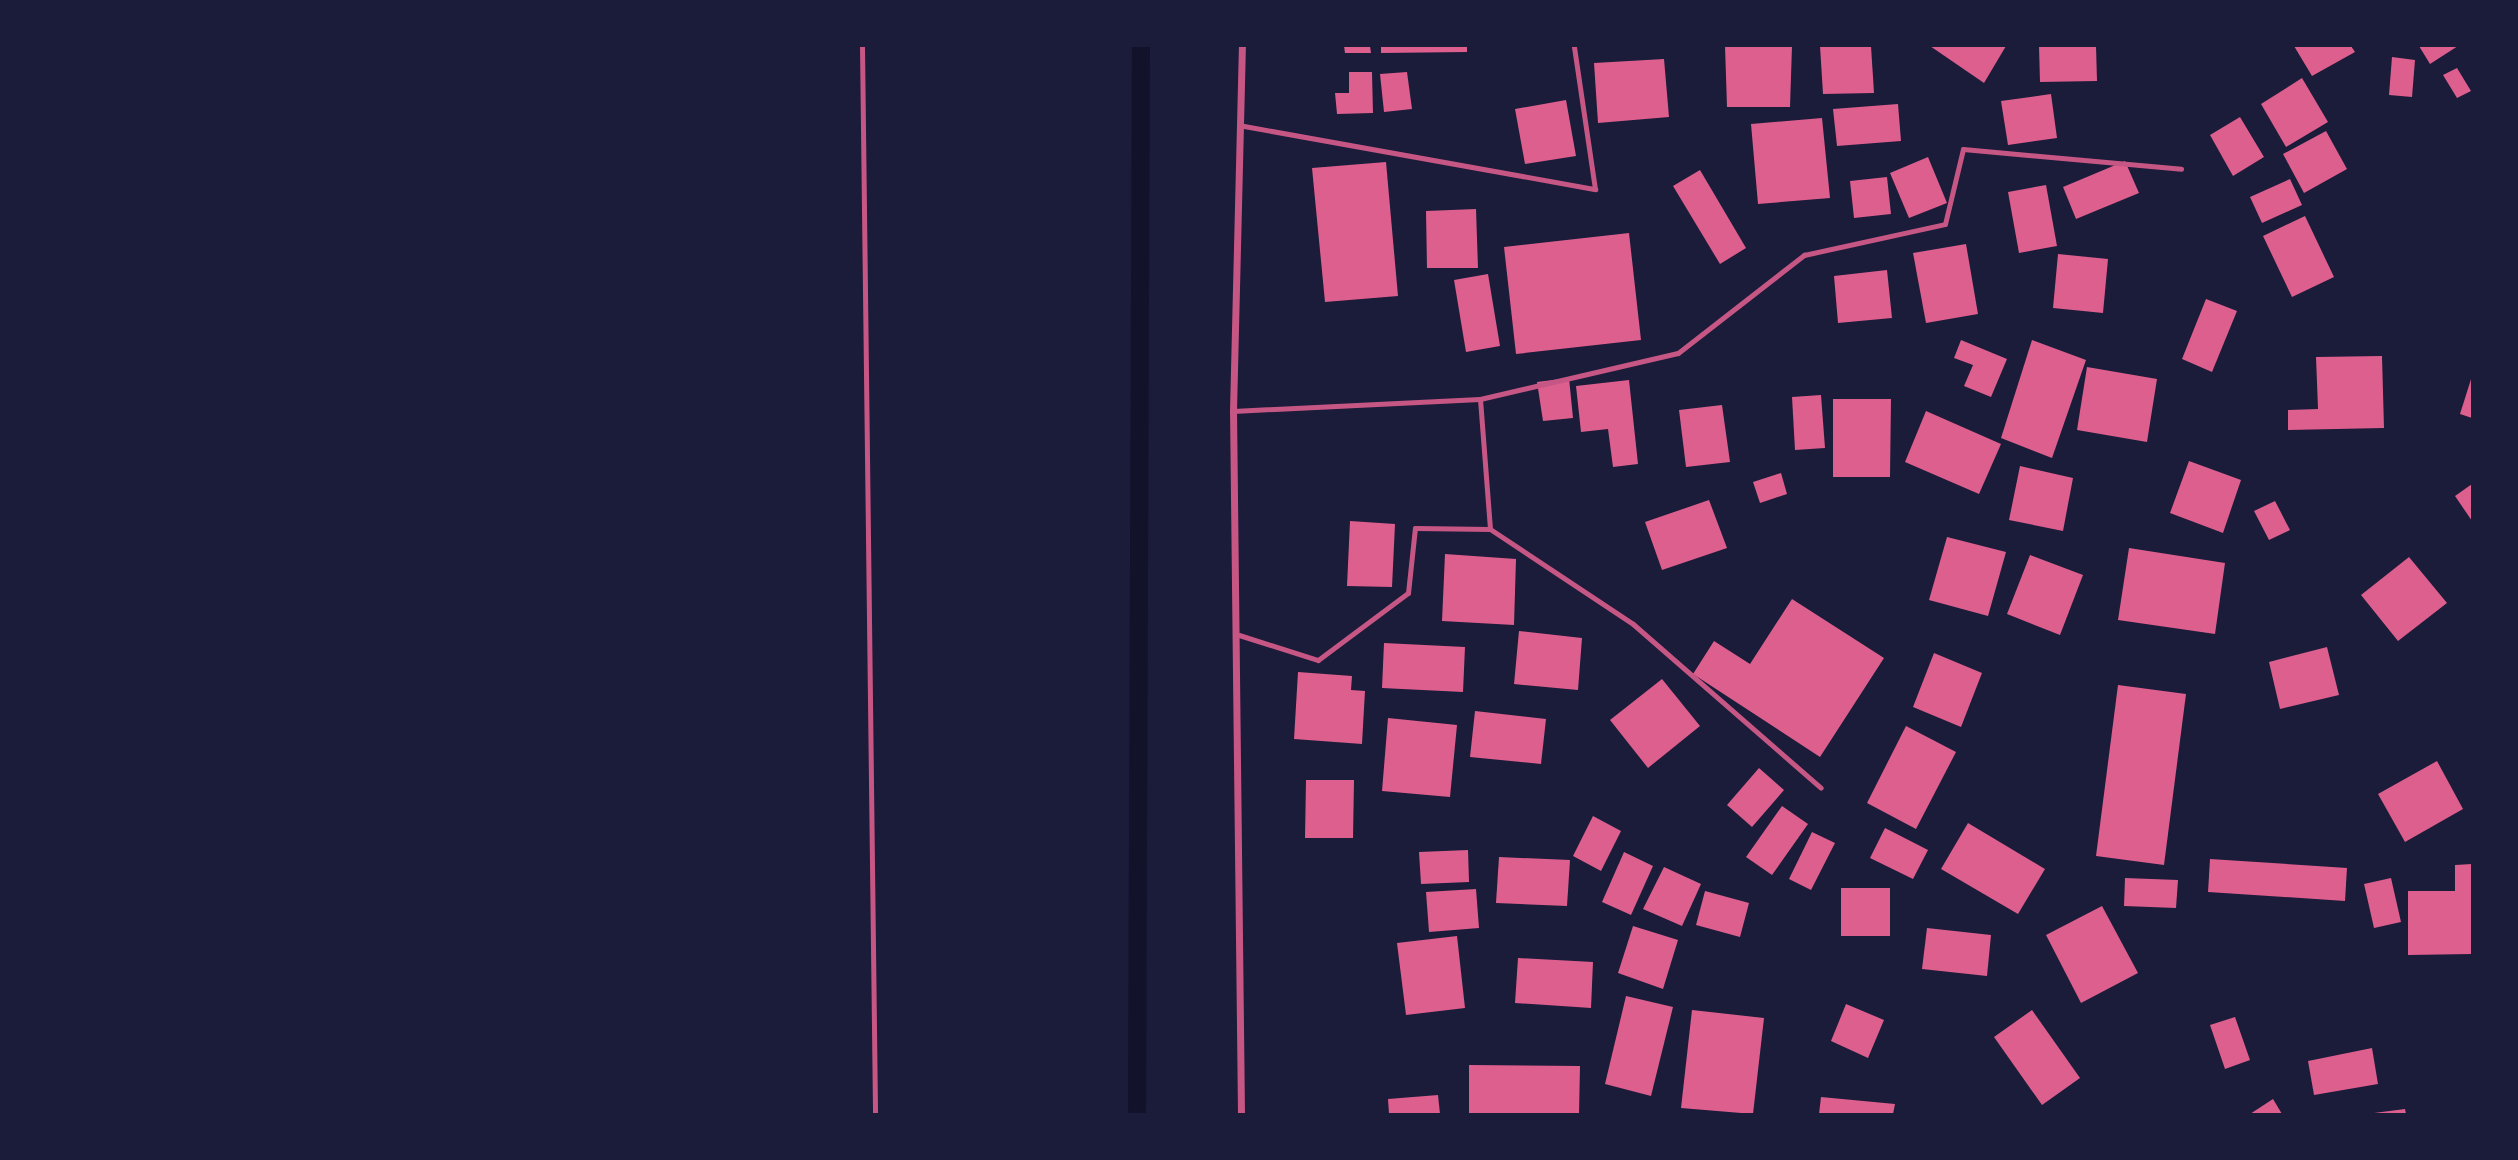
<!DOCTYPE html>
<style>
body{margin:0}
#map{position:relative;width:2518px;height:1160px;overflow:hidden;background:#1b1b3a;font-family:Ubuntu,sans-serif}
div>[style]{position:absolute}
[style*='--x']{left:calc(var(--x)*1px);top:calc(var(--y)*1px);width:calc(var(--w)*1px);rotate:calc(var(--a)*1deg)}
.stream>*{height:18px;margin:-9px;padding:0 9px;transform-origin:9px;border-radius:9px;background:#12122b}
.building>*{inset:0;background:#dd5f8e}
.service>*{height:5px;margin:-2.5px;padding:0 2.5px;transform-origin:2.5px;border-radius:2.5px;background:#c65784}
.minor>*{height:7px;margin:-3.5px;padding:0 3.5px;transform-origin:3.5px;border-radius:3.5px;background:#c65784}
span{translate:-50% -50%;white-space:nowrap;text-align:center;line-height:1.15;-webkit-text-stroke:5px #1b1b3a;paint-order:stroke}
.frame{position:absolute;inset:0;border:47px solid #1b1b3a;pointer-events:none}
</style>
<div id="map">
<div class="stream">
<div style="--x:1137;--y:1114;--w:1068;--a:-89.79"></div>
</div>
<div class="building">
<div style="clip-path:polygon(1344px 46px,1370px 46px,1371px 53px,1345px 53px)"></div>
<div style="clip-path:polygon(1381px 46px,1467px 46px,1467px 52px,1381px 53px)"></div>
<div style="clip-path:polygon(1725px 46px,1792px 46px,1790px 107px,1727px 107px)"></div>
<div style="clip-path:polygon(1820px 46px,1871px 46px,1874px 93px,1823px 94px)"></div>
<div style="clip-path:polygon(1930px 46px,2006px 46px,1984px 83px)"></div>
<div style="clip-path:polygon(2039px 46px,2096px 46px,2097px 81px,2040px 82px)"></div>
<div style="clip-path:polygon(2294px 46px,2351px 46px,2355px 52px,2312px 76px)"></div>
<div style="clip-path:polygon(2419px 46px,2458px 46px,2430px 64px)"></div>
<div style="clip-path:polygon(2392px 57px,2415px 60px,2412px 97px,2389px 95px)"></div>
<div style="clip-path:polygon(1664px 59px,1669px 117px,1598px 123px,1594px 63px)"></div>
<div style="clip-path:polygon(2457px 68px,2471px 91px,2457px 98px,2443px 75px)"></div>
<div style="clip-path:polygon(1349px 72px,1372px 72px,1373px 113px,1337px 114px,1335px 93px,1349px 93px)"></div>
<div style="clip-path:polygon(1407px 72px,1412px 109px,1384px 112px,1380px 74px)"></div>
<div style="clip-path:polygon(2302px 78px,2328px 122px,2286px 147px,2261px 104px)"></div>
<div style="clip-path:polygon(2051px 94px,2057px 138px,2008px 145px,2001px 101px)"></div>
<div style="clip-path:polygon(1566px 100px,1576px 156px,1525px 164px,1515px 109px)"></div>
<div style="clip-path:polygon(1898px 104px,1901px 141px,1837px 146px,1833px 109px)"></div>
<div style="clip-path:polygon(2240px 117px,2264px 157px,2233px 176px,2210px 135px)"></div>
<div style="clip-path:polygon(1822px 118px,1830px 198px,1758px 204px,1751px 124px)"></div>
<div style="clip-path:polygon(2326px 131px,2347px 169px,2304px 193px,2283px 154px)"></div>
<div style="clip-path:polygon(1928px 157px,1947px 203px,1909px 218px,1890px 173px)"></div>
<div style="clip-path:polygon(2125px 161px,2139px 193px,2076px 219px,2063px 187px)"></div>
<div style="clip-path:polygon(1386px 162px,1398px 296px,1325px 302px,1312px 168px)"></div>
<div style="clip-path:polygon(1700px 170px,1746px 248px,1720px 264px,1673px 186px)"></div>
<div style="clip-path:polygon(1887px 177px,1891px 214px,1854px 218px,1850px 181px)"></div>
<div style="clip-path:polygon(2290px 179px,2302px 205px,2262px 223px,2250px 197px)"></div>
<div style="clip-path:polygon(2046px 185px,2057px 246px,2019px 253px,2008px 192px)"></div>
<div style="clip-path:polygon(1476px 209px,1478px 268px,1427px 268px,1426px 211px)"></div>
<div style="clip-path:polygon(2305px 216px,2334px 277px,2292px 297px,2263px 236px)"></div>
<div style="clip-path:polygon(1629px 233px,1641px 340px,1516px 354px,1504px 247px)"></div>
<div style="clip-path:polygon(1966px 244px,1978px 314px,1926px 323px,1913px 253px)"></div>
<div style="clip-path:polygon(2058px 254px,2108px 259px,2103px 313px,2053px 308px)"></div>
<div style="clip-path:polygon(1887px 270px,1892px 318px,1838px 323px,1834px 276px)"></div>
<div style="clip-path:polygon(1488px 274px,1500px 346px,1466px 352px,1454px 280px)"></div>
<div style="clip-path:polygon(2206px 299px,2237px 311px,2212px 372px,2182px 359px)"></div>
<div style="clip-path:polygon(1961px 340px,2007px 359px,1991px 397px,1964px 386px,1973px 365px,1954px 358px)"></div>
<div style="clip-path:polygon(2032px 340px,2086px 360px,2052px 458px,2001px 438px)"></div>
<div style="clip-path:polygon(2382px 356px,2384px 428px,2288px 430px,2288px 410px,2318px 409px,2316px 357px)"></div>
<div style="clip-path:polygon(2087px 367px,2157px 379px,2147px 442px,2077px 430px)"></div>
<div style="clip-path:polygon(2472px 376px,2472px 418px,2460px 414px)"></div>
<div style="clip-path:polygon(1569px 378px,1573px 418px,1543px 421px,1537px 382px)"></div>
<div style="clip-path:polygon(1629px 380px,1638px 464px,1613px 467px,1608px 429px,1581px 432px,1576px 386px)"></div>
<div style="clip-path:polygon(1821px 395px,1825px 448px,1795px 450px,1792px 397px)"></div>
<div style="clip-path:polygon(1833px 399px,1891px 399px,1890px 477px,1833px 477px)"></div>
<div style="clip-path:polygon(1722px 405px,1730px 462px,1686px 467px,1679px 410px)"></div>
<div style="clip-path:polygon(1926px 411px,2001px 444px,1979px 494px,1905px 462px)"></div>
<div style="clip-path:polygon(2189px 461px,2241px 480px,2223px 533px,2170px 513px)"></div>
<div style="clip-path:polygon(2020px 466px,2073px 478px,2063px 531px,2009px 520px)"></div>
<div style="clip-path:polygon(1781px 473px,1787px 494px,1760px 503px,1753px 482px)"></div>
<div style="clip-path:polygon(2472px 484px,2472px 521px,2455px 496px)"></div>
<div style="clip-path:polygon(1709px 500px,1727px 548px,1662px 570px,1645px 522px)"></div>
<div style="clip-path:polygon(2275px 501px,2290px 530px,2269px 540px,2254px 511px)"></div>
<div style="clip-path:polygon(1350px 521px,1395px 524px,1392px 587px,1347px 586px)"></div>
<div style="clip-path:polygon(1947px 537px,2006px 552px,1988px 616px,1929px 600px)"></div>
<div style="clip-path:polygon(2129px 548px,2225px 563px,2215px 634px,2118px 620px)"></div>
<div style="clip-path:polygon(1445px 554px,1516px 559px,1514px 625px,1442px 621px)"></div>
<div style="clip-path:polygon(2030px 555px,2083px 575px,2060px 635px,2007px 614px)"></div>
<div style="clip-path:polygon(2409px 557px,2447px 603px,2398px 641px,2361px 595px)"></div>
<div style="clip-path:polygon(1792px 599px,1884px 658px,1820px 757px,1693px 674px,1714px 641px,1750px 664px)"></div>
<div style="clip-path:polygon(1519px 631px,1582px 638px,1578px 690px,1514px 684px)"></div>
<div style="clip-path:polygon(1384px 643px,1465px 647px,1463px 692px,1382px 688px)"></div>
<div style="clip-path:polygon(2327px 647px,2339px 695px,2280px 709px,2269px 662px)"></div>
<div style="clip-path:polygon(1934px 653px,1982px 673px,1961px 727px,1913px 707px)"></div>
<div style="clip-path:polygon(1298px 672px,1352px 676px,1351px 690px,1365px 691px,1362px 744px,1294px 739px)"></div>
<div style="clip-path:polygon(1662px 679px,1700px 726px,1648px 768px,1610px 720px)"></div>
<div style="clip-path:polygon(2118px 685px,2186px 694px,2164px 865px,2096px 856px)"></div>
<div style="clip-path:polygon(1475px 711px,1546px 719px,1541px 764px,1470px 757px)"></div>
<div style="clip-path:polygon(1388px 718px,1457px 725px,1450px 797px,1382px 791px)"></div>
<div style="clip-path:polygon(1906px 726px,1956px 752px,1916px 829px,1867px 803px)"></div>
<div style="clip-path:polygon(2437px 761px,2463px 809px,2405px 842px,2378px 794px)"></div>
<div style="clip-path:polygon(1759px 768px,1784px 790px,1752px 827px,1727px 805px)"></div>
<div style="clip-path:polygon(1306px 780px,1354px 780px,1353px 838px,1305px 838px)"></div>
<div style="clip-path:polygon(1782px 806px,1808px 824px,1772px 875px,1746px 857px)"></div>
<div style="clip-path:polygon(1593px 816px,1621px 831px,1601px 871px,1573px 856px)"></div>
<div style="clip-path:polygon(1968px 823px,2045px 869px,2018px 914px,1941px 869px)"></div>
<div style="clip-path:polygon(1885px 828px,1928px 850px,1913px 879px,1870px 858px)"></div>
<div style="clip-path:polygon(1812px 832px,1835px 843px,1811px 890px,1789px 879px)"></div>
<div style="clip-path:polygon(1468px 850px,1469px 882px,1421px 884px,1419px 852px)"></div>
<div style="clip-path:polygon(1624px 852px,1653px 866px,1631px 915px,1602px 902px)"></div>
<div style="clip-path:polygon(1499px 857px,1570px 860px,1567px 906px,1496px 903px)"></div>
<div style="clip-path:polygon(2210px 859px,2347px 868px,2345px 901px,2208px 892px)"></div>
<div style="clip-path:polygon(2472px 864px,2472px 954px,2408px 955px,2408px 891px,2455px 891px,2455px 865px)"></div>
<div style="clip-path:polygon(1664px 867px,1701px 884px,1682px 926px,1643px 909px)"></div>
<div style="clip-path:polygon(2125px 878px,2178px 880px,2176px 908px,2124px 906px)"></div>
<div style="clip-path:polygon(2391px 878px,2401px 922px,2374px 928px,2364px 884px)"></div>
<div style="clip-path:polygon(1841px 888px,1890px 888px,1890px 936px,1841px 936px)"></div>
<div style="clip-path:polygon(1476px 889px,1479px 928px,1429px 932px,1426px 892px)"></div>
<div style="clip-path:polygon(1705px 891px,1749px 903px,1740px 937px,1696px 925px)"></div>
<div style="clip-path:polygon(2102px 906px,2138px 973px,2081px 1003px,2046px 935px)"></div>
<div style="clip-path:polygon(1633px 926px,1678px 940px,1663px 989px,1618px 973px)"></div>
<div style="clip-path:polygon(1927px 928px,1991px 935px,1987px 976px,1922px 969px)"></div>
<div style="clip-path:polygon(1457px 936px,1465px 1008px,1406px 1015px,1397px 943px)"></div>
<div style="clip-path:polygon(1518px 958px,1593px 962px,1591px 1008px,1515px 1003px)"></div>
<div style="clip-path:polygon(1626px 996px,1673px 1007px,1651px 1096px,1605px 1084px)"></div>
<div style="clip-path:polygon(1846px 1004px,1884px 1020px,1868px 1058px,1831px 1041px)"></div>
<div style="clip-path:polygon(1692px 1010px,1764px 1018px,1753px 1114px,1681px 1108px)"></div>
<div style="clip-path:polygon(2032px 1010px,2080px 1078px,2042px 1105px,1994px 1037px)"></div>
<div style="clip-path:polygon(2235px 1017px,2250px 1060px,2225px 1069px,2210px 1025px)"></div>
<div style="clip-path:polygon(2372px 1048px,2378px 1084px,2314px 1095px,2308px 1061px)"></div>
<div style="clip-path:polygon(1469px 1065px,1580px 1066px,1579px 1114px,1469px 1114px)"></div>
<div style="clip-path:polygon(1438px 1095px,1440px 1114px,1389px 1114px,1388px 1099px)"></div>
<div style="clip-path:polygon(1821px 1097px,1895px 1104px,1893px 1114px,1819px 1114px)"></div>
<div style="clip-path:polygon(2273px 1099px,2282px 1114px,2250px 1114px)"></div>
<div style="clip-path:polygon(2405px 1109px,2406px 1114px,2374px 1114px,2374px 1113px)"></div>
</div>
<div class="service">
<div style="--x:862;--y:46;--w:1068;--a:89.3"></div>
<div style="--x:1244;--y:126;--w:357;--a:10.2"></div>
<div style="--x:1595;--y:189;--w:145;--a:-98.4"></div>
<div style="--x:1480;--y:399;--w:130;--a:85.6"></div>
<div style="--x:1233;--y:411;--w:247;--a:-2.8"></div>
<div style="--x:1480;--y:399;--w:203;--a:-13.1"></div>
<div style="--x:1678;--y:353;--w:160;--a:-37.9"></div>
<div style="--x:1804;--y:255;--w:144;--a:-12.4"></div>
<div style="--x:1945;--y:224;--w:77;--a:-76.5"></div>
<div style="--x:1963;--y:149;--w:219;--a:5.2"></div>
<div style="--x:1239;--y:635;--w:83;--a:17.6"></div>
<div style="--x:1318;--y:660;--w:112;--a:-36.7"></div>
<div style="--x:1408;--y:593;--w:65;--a:-83.9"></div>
<div style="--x:1415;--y:528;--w:75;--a:0.8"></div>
<div style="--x:1490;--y:529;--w:172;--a:33.6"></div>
<div style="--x:1633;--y:624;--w:249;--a:41.1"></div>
</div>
<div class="minor">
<div style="--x:1241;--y:1114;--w:703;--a:-90.65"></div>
<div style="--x:1233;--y:411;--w:365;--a:-88.6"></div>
</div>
<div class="frame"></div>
</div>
